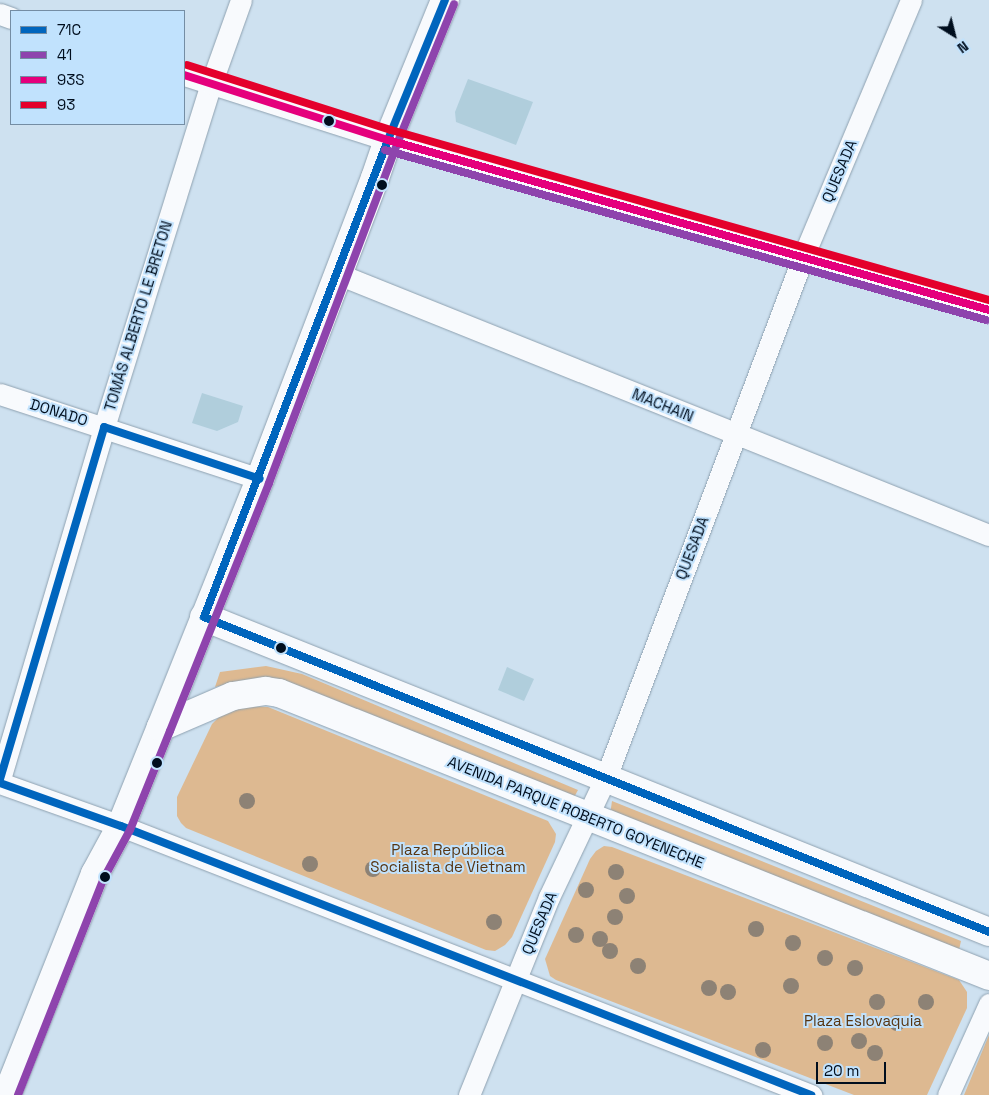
<!DOCTYPE html>
<meta charset="utf-8">
<style>
body{margin:0}
#map{position:relative;width:989px;height:1095px;overflow:hidden;background:#cee1f0;font-family:"Space Grotesk",sans-serif}
div>[style]{position:absolute}
[style*='--x']{left:calc(var(--x)*1px);top:calc(var(--y)*1px);width:calc(var(--w)*1px);rotate:calc(var(--a)*1deg)}
.green>*{inset:0;background:#ddb991}
.building>*{inset:0;background:#b0cedc}
.roads{filter:drop-shadow(0 0 1px #8ea1b0) drop-shadow(0 0 1px #8ea1b0)}
.minor>*{height:21px;margin:-10.5px;padding:0 10.5px;transform-origin:10.5px;border-radius:10.5px;background:#f8fafd}
.secondary>*{height:28px;margin:-14px;padding:0 14px;transform-origin:14px;border-radius:14px;background:#f8fafd}
.bus-1>*{height:8px;margin:-4px;padding:0 4px;transform-origin:4px;border-radius:4px;background:#0065bd}
.bus-2>*{height:8px;margin:-4px;padding:0 4px;transform-origin:4px;border-radius:4px;background:#8e44ad}
.bus-3>*{height:8px;margin:-4px;padding:0 4px;transform-origin:4px;border-radius:4px;background:#e5007d}
.bus-4>*{height:8px;margin:-4px;padding:0 4px;transform-origin:4px;border-radius:4px;background:#e4002b}
.trees>*{width:16px;height:16px;margin:-8px;border-radius:50%;background:#8d8275}
.dots>*{width:14px;height:14px;translate:-50% -50%;box-sizing:border-box;border:2px solid #c1e2fd;border-radius:50%}
span{translate:-50% -50%;white-space:nowrap;text-align:center;line-height:1.15;-webkit-text-stroke:4px #c1e2fd;paint-order:stroke}
.street-label{font-size:15px;color:#000e1e}
.park-label{font-size:15px;color:#573511}
.legend{position:absolute;left:10px;top:10px;width:175px;height:115px;box-sizing:border-box;background:#c1e2fd;border:1px solid #748da4;margin:0;padding:6px 9px;list-style:none;font-size:15px;color:#000e1e}
.legend li{display:flex;align-items:center;gap:10px;height:25px}
.legend b{width:25px;border:1px solid #748da4}
.north{position:absolute;left:929px;top:10px;width:50px;height:50px;-webkit-text-stroke:4px #c1e2fd;paint-order:stroke;rotate:144deg;font-size:14px;font-weight:700;line-height:20px;text-align:center;color:#000e1e}
.north::after{content:'';display:block;margin:auto;width:18px;height:22px;background:#000e1e;clip-path:polygon(50% 0,100% 100%,50% 72%,0 100%)}
.scale{position:absolute;left:816px;top:1062px;width:70px;height:22px;box-sizing:border-box;border:2px solid #000e1e;border-top:0;padding-left:6px;font-size:15px;line-height:18px;white-space:nowrap;color:#000e1e;-webkit-text-stroke:4px #c1e2fd;paint-order:stroke}
</style>
<div id="map">
<div class="green">
<div style="clip-path:polygon(266px 666px,302px 674px,578px 790px,571px 803px,242px 681px,215px 687px,220px 672px)"></div>
<div style="clip-path:polygon(251px 706px,268px 707px,548px 821px,556px 834px,555px 842px,512px 937px,505px 945px,495px 951px,486px 950px,186px 828px,181px 823px,177px 816px,177px 797px,212px 724px,221px 715px,235px 709px)"></div>
<div style="clip-path:polygon(612px 801px,961px 941px,959px 950px,610px 815px)"></div>
<div style="clip-path:polygon(604px 846px,612px 847px,959px 980px,967px 992px,967px 1008px,927px 1095px,854px 1095px,556px 980px,550px 976px,545px 959px,590px 859px,596px 851px)"></div>
<div style="clip-path:polygon(989px 1035px,989px 1095px,964px 1095px)"></div>
</div>
<div class="building">
<div style="clip-path:polygon(468px 79px,533px 102px,516px 145px,456px 122px,455px 112px)"></div>
<div style="clip-path:polygon(202px 393px,243px 406px,238px 422px,217px 431px,192px 423px)"></div>
<div style="clip-path:polygon(507px 667px,534px 679px,524px 701px,498px 690px)"></div>
</div>
<div class="roads">
<div class="minor">
<div style="--x:0;--y:14;--w:12;--a:20"></div>
<div style="--x:184;--y:75;--w:214;--a:17.7"></div>
<div style="--x:388;--y:140;--w:625;--a:15.79"></div>
<div style="--x:338;--y:274;--w:701;--a:21.85"></div>
<div style="--x:0;--y:394;--w:274;--a:18.1"></div>
<div style="--x:0;--y:779;--w:367;--a:-73.5"></div>
<div style="--x:104;--y:427;--w:359;--a:-72.7"></div>
<div style="--x:211;--y:84;--w:89;--a:-70.3"></div>
<div style="--x:0;--y:783;--w:128;--a:19.6"></div>
<div style="--x:121;--y:826;--w:741;--a:21.3"></div>
<div style="--x:469;--y:1095;--w:214;--a:-68"></div>
<div style="--x:549;--y:897;--w:133;--a:-64.6"></div>
<div style="--x:606;--y:777;--w:556;--a:-69.25"></div>
<div style="--x:803;--y:257;--w:279;--a:-67.2"></div>
<div style="--x:948;--y:1095;--w:100;--a:-65.7"></div>
</div>
<div class="secondary">
<div style="--x:204;--y:617;--w:846;--a:21.86"></div>
<div style="--x:161;--y:727;--w:78;--a:-23.3"></div>
<div style="--x:233;--y:696;--w:33;--a:-9"></div>
<div style="--x:266;--y:691;--w:13;--a:9"></div>
<div style="--x:279;--y:693;--w:764;--a:21.73"></div>
<div style="--x:7;--y:1095;--w:238;--a:-68.3"></div>
<div style="--x:95;--y:874;--w:55;--a:-61.6"></div>
<div style="--x:121;--y:826;--w:107;--a:-68"></div>
<div style="--x:161;--y:727;--w:267;--a:-68.2"></div>
<div style="--x:260;--y:479;--w:322;--a:-69.1"></div>
<div style="--x:375;--y:178;--w:40;--a:-71.1"></div>
<div style="--x:388;--y:140;--w:151;--a:-67.8"></div>
</div>
</div>
<div class="bus-1">
<div style="--x:445;--y:0;--w:151;--a:112.2"></div>
<div style="--x:388;--y:140;--w:511;--a:111.09"></div>
<div style="--x:204;--y:617;--w:846;--a:21.86"></div>
<div style="--x:0;--y:779;--w:367;--a:-73.5"></div>
<div style="--x:104;--y:427;--w:164;--a:18.4"></div>
<div style="--x:0;--y:783;--w:128;--a:19.6"></div>
<div style="--x:121;--y:826;--w:741;--a:21.3"></div>
</div>
<div class="bus-2">
<div style="--x:385;--y:150;--w:625;--a:15.79"></div>
<div style="--x:18;--y:1095;--w:233;--a:-68.4"></div>
<div style="--x:104;--y:878;--w:55;--a:-61.6"></div>
<div style="--x:130;--y:830;--w:107;--a:-68"></div>
<div style="--x:170;--y:731;--w:267;--a:-68.2"></div>
<div style="--x:269;--y:483;--w:362;--a:-69.3"></div>
<div style="--x:397;--y:144;--w:151;--a:-67.8"></div>
</div>
<div class="bus-3">
<div style="--x:184;--y:75;--w:214;--a:17.7"></div>
<div style="--x:388;--y:140;--w:625;--a:15.79"></div>
</div>
<div class="bus-4">
<div style="--x:187;--y:65;--w:214;--a:17.7"></div>
<div style="--x:391;--y:130;--w:622;--a:15.87"></div>
</div>
<div class="trees">
<div style="left:247px;top:801px"></div>
<div style="left:310px;top:864px"></div>
<div style="left:373px;top:869px"></div>
<div style="left:616px;top:872px"></div>
<div style="left:586px;top:890px"></div>
<div style="left:627px;top:896px"></div>
<div style="left:615px;top:917px"></div>
<div style="left:494px;top:922px"></div>
<div style="left:756px;top:929px"></div>
<div style="left:576px;top:935px"></div>
<div style="left:600px;top:939px"></div>
<div style="left:793px;top:943px"></div>
<div style="left:610px;top:951px"></div>
<div style="left:825px;top:958px"></div>
<div style="left:638px;top:966px"></div>
<div style="left:855px;top:968px"></div>
<div style="left:791px;top:986px"></div>
<div style="left:709px;top:988px"></div>
<div style="left:728px;top:992px"></div>
<div style="left:877px;top:1002px"></div>
<div style="left:926px;top:1002px"></div>
<div style="left:897px;top:1023px"></div>
<div style="left:859px;top:1041px"></div>
<div style="left:825px;top:1043px"></div>
<div style="left:763px;top:1050px"></div>
<div style="left:875px;top:1053px"></div>
</div>
<div class="dots">
<div style="left:329px;top:121px;background:#000e1e"></div>
<div style="left:382px;top:185px;background:#000e1e"></div>
<div style="left:281px;top:648px;background:#000e1e"></div>
<div style="left:157px;top:763px;background:#000e1e"></div>
<div style="left:105px;top:877px;background:#000e1e"></div>
</div>
<div class="street-label">
<span style="left:839px;top:171px;rotate:-67deg">QUESADA</span>
<span style="left:138px;top:316px;rotate:-73deg">TOMÁS ALBERTO LE BRETON</span>
<span style="left:663px;top:405px;rotate:22deg">MACHAIN</span>
<span style="left:59px;top:412px;rotate:17deg">DONADO</span>
<span style="left:692px;top:548px;rotate:-69deg">QUESADA</span>
<span style="left:576px;top:812px;rotate:22deg">AVENIDA PARQUE ROBERTO GOYENECHE</span>
<span style="left:539px;top:923px;rotate:-67deg">QUESADA</span>
</div>
<div class="park-label">
<span style="left:448px;top:858px">Plaza República<br>Socialista de Vietnam</span>
<span style="left:863px;top:1021px">Plaza Eslovaquia</span>
</div>
<ul class="legend">
<li><b style="height:6px;background:#0065bd"></b>71C</li>
<li><b style="height:6px;background:#8e44ad"></b>41</li>
<li><b style="height:6px;background:#e5007d"></b>93S</li>
<li><b style="height:6px;background:#e4002b"></b>93</li>
</ul>
<div class="north">N</div>
<div class="scale">20 m</div>
</div>
